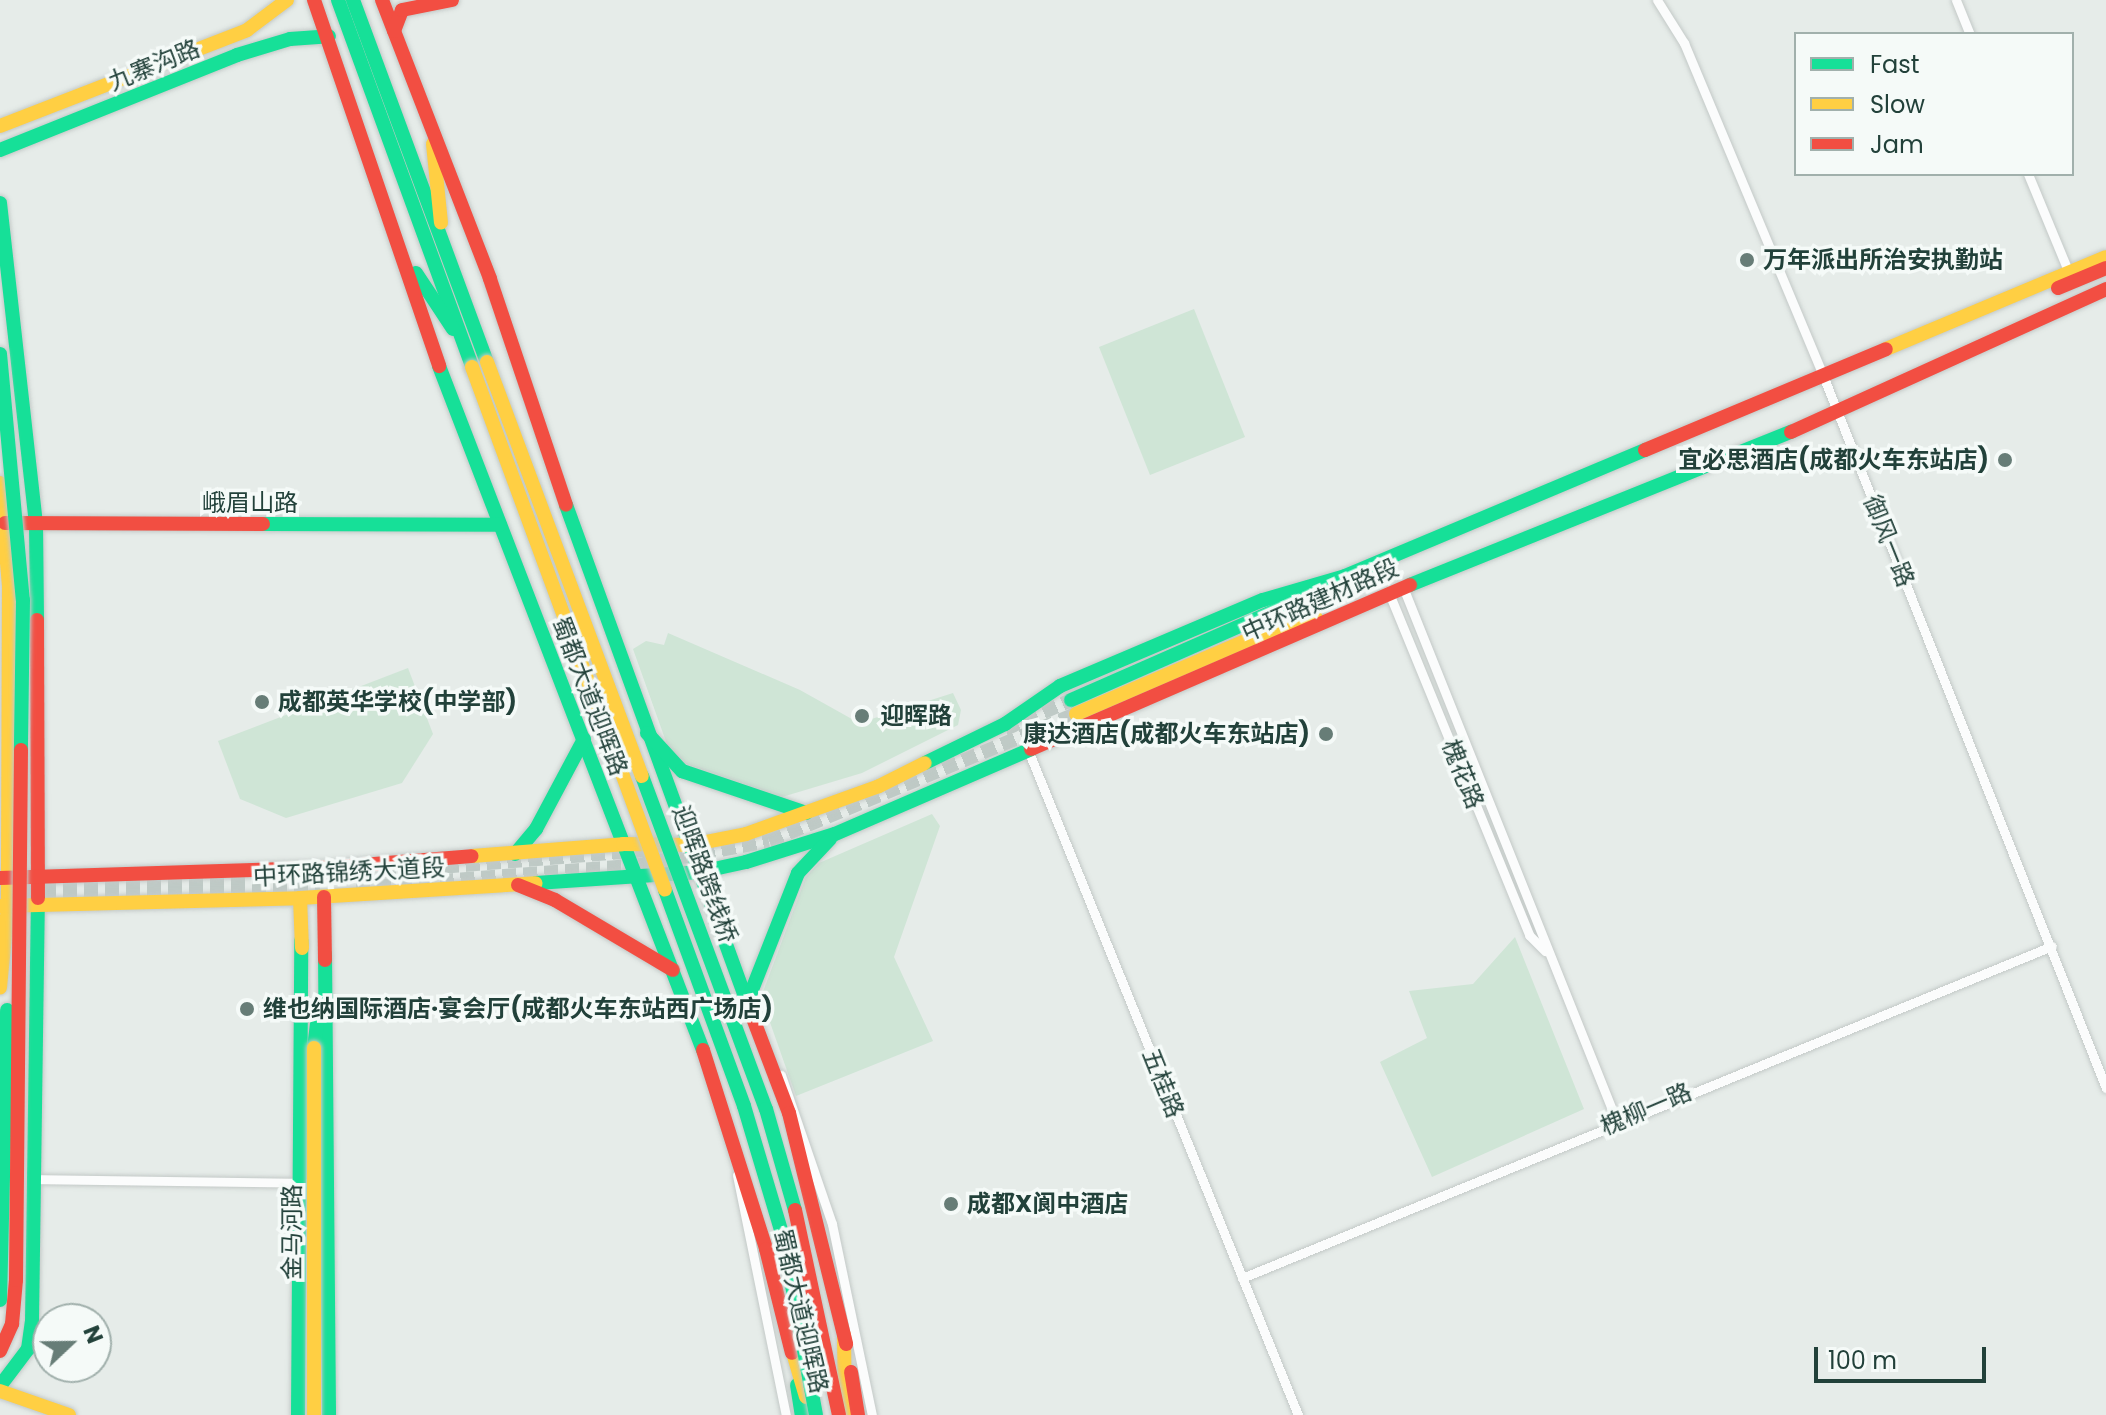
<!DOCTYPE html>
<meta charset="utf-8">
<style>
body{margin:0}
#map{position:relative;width:2106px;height:1415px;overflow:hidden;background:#e6ece9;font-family:Poppins,"Noto Sans SC",sans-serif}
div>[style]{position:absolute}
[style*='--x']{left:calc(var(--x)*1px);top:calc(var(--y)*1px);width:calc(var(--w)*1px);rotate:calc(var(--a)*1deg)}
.green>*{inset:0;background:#cfe5d6}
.primary-tunnel>*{height:14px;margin-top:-7px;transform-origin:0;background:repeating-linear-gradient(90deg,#bfcac6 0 14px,transparent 0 21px)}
.roads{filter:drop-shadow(0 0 2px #c3c9c7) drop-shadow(0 0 2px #c3c9c7)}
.street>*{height:9px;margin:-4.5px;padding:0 4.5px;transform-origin:4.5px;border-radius:4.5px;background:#fbfcfc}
.fast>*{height:14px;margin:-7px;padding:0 7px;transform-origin:7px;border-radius:7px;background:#16e098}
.slow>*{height:14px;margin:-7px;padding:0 7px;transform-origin:7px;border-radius:7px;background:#ffcf43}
.jam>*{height:14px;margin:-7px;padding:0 7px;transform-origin:7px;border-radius:7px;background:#f24e42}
.bridges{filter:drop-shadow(0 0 2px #c2c9c6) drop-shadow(0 0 2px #c2c9c6)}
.fast-bridge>*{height:14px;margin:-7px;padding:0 7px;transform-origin:7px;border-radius:7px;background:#16e098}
.slow-bridge>*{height:14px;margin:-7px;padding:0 7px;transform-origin:7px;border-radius:7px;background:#ffcf43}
.jam-bridge>*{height:14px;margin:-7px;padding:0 7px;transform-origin:7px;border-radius:7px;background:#f24e42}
.dots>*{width:22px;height:22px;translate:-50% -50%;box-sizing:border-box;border:4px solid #f5faf8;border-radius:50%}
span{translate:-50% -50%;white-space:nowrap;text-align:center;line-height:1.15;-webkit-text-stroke:7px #f5faf8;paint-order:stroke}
.street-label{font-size:24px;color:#22413a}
.poi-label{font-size:24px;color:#22413a;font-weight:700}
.left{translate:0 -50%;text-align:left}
.right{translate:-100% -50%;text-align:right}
.legend{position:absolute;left:1794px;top:32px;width:280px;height:144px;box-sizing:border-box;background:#f5faf8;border:2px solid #a1b0ac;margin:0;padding:10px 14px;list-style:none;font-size:24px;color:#22413a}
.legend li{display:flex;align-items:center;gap:16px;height:40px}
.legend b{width:40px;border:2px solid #a1b0ac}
.north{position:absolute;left:32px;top:1303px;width:80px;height:80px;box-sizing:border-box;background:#f5faf8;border:2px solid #a1b0ac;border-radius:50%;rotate:68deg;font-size:22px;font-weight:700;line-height:32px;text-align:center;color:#22413a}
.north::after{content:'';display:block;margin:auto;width:28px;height:36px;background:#677d77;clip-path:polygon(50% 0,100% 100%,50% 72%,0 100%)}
.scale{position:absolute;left:1814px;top:1347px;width:172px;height:36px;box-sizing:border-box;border:4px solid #22413a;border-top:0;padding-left:10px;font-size:24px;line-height:28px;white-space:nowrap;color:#22413a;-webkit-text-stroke:6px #f5faf8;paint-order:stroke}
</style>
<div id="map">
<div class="green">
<div style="clip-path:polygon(1194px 309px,1245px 437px,1150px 475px,1099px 347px)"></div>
<div style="clip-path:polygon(668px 633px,800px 690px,859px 723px,953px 693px,961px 710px,958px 725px,862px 773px,782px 797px,683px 763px,669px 750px,633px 649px,646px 641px,664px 645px)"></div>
<div style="clip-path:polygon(408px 668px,433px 734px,402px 783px,286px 818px,240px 799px,218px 741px)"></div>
<div style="clip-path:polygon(932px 814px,940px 826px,894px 957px,933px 1041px,796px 1096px,761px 997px,806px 877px,819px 863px)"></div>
<div style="clip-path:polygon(1515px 937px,1584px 1109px,1432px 1177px,1380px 1062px,1427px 1038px,1409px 991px,1473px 984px)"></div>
</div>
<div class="primary-tunnel">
<div style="--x:1005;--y:729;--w:72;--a:-23.7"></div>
<div style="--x:0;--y:886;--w:319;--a:-1.6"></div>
<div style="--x:319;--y:877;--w:340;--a:-4.7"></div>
<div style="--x:356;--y:888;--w:284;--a:-4.6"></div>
<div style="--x:639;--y:865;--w:132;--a:-10.5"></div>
<div style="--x:769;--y:841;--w:332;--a:-22.5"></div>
<div style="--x:0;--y:898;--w:320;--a:-1.4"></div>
</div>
<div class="roads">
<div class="street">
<div style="--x:1657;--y:0;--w:51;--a:57.9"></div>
<div style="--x:1684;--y:43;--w:363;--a:67.3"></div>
<div style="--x:1824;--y:378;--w:764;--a:68.34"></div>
<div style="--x:1956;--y:0;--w:37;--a:68"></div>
<div style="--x:2028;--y:174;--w:107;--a:67.5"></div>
<div style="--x:1403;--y:587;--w:576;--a:68.2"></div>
<div style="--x:1389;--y:593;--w:370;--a:67.7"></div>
<div style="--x:1529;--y:935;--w:23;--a:45"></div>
<div style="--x:1028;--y:750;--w:718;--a:67.9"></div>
<div style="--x:781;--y:1075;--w:157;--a:71.1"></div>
<div style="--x:832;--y:1224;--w:195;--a:78.2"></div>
<div style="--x:737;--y:1175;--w:245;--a:78.5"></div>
<div style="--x:31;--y:1179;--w:273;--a:0.8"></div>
<div style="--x:1242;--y:1278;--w:875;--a:-22.29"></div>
</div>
<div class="fast">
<div style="--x:338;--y:0;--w:391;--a:69.9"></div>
<div style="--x:353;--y:0;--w:386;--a:69.7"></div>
<div style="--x:0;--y:150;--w:255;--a:-21.8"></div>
<div style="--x:237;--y:55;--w:55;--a:-16.8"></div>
<div style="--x:290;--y:39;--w:39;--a:-4"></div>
<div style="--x:0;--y:203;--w:322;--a:83.6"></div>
<div style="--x:36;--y:523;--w:97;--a:89.4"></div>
<div style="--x:416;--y:273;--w:67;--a:56.5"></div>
<div style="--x:439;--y:366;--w:733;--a:68.9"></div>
<div style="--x:566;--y:505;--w:541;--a:69.99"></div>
<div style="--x:263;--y:524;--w:237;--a:0.2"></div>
<div style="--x:1410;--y:585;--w:411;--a:-21.9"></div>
<div style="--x:1071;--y:700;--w:269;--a:-23.7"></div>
<div style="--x:647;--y:733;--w:52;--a:47.4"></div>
<div style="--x:682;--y:771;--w:131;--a:18.7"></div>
<div style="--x:925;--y:763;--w:89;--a:-26"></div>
<div style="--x:1005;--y:724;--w:67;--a:-34.6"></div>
<div style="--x:1060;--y:686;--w:220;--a:-23"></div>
<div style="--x:1263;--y:600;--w:85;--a:-16.3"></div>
<div style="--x:1345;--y:576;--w:325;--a:-22.8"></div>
<div style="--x:515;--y:854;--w:33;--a:-50"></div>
<div style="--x:536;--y:829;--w:102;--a:-61.9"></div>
<div style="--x:536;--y:883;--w:164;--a:-3.8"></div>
<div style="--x:700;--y:872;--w:47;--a:-12.3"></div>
<div style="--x:746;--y:862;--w:93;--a:-17.5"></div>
<div style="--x:835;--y:834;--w:214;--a:-23.4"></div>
<div style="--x:325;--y:954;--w:461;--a:89.5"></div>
<div style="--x:748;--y:1000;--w:136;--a:-68.5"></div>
<div style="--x:798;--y:873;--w:47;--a:-46.7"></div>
<div style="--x:314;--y:1048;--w:35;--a:-83"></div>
<div style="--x:797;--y:1385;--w:30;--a:81"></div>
<div style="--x:0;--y:1386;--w:46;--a:-52.9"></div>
<div style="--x:28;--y:1349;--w:27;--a:-82"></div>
<div style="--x:32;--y:1322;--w:424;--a:-89.2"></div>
<div style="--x:298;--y:1415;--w:475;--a:-89.6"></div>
</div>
<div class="slow">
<div style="--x:0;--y:126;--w:265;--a:-21.2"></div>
<div style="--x:247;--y:30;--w:50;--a:-36.9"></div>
<div style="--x:433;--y:144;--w:79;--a:84.2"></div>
<div style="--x:1886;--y:349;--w:238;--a:-22.7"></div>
<div style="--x:0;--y:483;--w:102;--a:85"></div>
<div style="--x:9;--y:585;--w:321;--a:90.2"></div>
<div style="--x:8;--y:906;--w:82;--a:95.6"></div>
<div style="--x:1076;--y:714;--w:218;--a:-23.3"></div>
<div style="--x:1276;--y:628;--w:41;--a:-15.4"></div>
<div style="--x:472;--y:856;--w:151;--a:-4.5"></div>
<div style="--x:623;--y:844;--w:67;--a:0.9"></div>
<div style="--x:690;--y:845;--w:57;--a:-11.1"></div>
<div style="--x:746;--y:834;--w:141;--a:-19.8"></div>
<div style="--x:879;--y:786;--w:51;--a:-26.6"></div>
<div style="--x:300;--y:898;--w:50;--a:87.7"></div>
<div style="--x:0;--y:906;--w:300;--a:-1.5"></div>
<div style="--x:300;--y:898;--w:236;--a:-3.6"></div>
<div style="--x:844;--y:1335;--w:80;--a:89.3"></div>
<div style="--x:791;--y:1346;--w:53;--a:73.6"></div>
<div style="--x:0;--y:1391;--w:73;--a:19.2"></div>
</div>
<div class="jam">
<div style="--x:314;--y:0;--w:387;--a:71.1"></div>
<div style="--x:382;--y:0;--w:299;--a:68.8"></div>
<div style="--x:490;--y:279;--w:238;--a:71.4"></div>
<div style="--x:394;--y:31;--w:22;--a:-69"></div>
<div style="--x:402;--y:10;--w:51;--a:-11.3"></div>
<div style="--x:2058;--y:288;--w:52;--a:-22.6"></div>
<div style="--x:1791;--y:432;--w:346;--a:-24.4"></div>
<div style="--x:1645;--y:450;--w:261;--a:-22.7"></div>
<div style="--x:5;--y:523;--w:258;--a:0.2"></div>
<div style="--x:37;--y:620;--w:278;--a:89.8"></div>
<div style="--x:1031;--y:749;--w:413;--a:-23.4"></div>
<div style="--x:0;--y:878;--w:324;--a:-1.8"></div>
<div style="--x:324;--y:868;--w:148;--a:-4.6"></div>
<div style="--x:518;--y:885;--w:40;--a:22"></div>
<div style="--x:555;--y:900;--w:137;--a:30.7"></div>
<div style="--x:324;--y:897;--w:63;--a:89.1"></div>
<div style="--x:751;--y:1013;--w:107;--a:69.2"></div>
<div style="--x:789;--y:1113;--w:238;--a:76.1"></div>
<div style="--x:703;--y:1050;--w:209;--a:72.4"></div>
<div style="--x:766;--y:1249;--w:107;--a:76"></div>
<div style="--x:851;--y:1372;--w:44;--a:80.8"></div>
</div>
</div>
<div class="bridges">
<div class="fast-bridge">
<div style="--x:0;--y:354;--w:247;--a:84.7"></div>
<div style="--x:23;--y:600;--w:150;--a:90.8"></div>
<div style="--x:642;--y:776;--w:355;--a:69.6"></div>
<div style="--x:766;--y:1109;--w:105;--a:74"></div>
<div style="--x:665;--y:890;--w:230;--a:69.9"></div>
<div style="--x:744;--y:1106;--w:137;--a:73.4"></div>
<div style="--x:783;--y:1237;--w:181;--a:79.5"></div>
<div style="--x:0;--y:1300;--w:290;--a:-88.6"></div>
</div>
<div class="slow-bridge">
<div style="--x:487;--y:362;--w:442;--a:69.5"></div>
<div style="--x:472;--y:367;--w:557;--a:69.74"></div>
<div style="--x:314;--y:1048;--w:367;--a:90"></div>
</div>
<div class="jam-bridge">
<div style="--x:795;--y:1210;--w:210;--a:77.9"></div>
<div style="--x:0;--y:1351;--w:30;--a:-66"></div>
<div style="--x:12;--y:1324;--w:44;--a:-84.8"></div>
<div style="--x:16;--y:1280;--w:530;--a:-89.46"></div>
</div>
</div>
<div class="dots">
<div style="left:1747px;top:260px;background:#677d77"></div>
<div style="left:2005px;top:460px;background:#677d77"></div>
<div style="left:262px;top:702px;background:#677d77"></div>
<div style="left:862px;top:716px;background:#677d77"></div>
<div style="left:1326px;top:734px;background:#677d77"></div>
<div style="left:247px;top:1009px;background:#677d77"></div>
<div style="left:951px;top:1204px;background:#677d77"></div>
</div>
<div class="street-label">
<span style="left:154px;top:65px;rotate:-22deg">九寨沟路</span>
<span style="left:250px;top:503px">峨眉山路</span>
<span style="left:1889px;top:541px;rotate:68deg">御风一路</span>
<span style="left:1320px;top:600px;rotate:-24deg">中环路建材路段</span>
<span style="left:590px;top:696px;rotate:69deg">蜀都大道迎晖路</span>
<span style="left:1463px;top:774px;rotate:68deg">槐花路</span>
<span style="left:349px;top:872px;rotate:-3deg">中环路锦绣大道段</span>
<span style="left:705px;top:874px;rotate:70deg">迎晖路跨线桥</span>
<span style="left:1163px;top:1083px;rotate:68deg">五桂路</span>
<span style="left:1646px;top:1109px;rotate:-23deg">槐柳一路</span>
<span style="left:292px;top:1232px;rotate:-90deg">金马河路</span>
<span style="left:801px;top:1311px;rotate:77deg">蜀都大道迎晖路</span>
</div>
<div class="poi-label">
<span class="left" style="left:1763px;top:260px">万年派出所治安执勤站</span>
<span class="right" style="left:1989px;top:460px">宜必思酒店(成都火车东站店)</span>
<span class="left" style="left:278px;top:702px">成都英华学校(中学部)</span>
<span class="left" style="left:880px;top:716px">迎晖路</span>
<span class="right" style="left:1310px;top:734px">康达酒店(成都火车东站店)</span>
<span class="left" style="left:263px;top:1009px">维也纳国际酒店·宴会厅(成都火车东站西广场店)</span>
<span class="left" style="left:967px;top:1204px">成都X阆中酒店</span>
</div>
<ul class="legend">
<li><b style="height:10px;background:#16e098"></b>Fast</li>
<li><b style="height:10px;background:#ffcf43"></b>Slow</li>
<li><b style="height:10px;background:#f24e42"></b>Jam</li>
</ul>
<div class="north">N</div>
<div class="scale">100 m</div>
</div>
